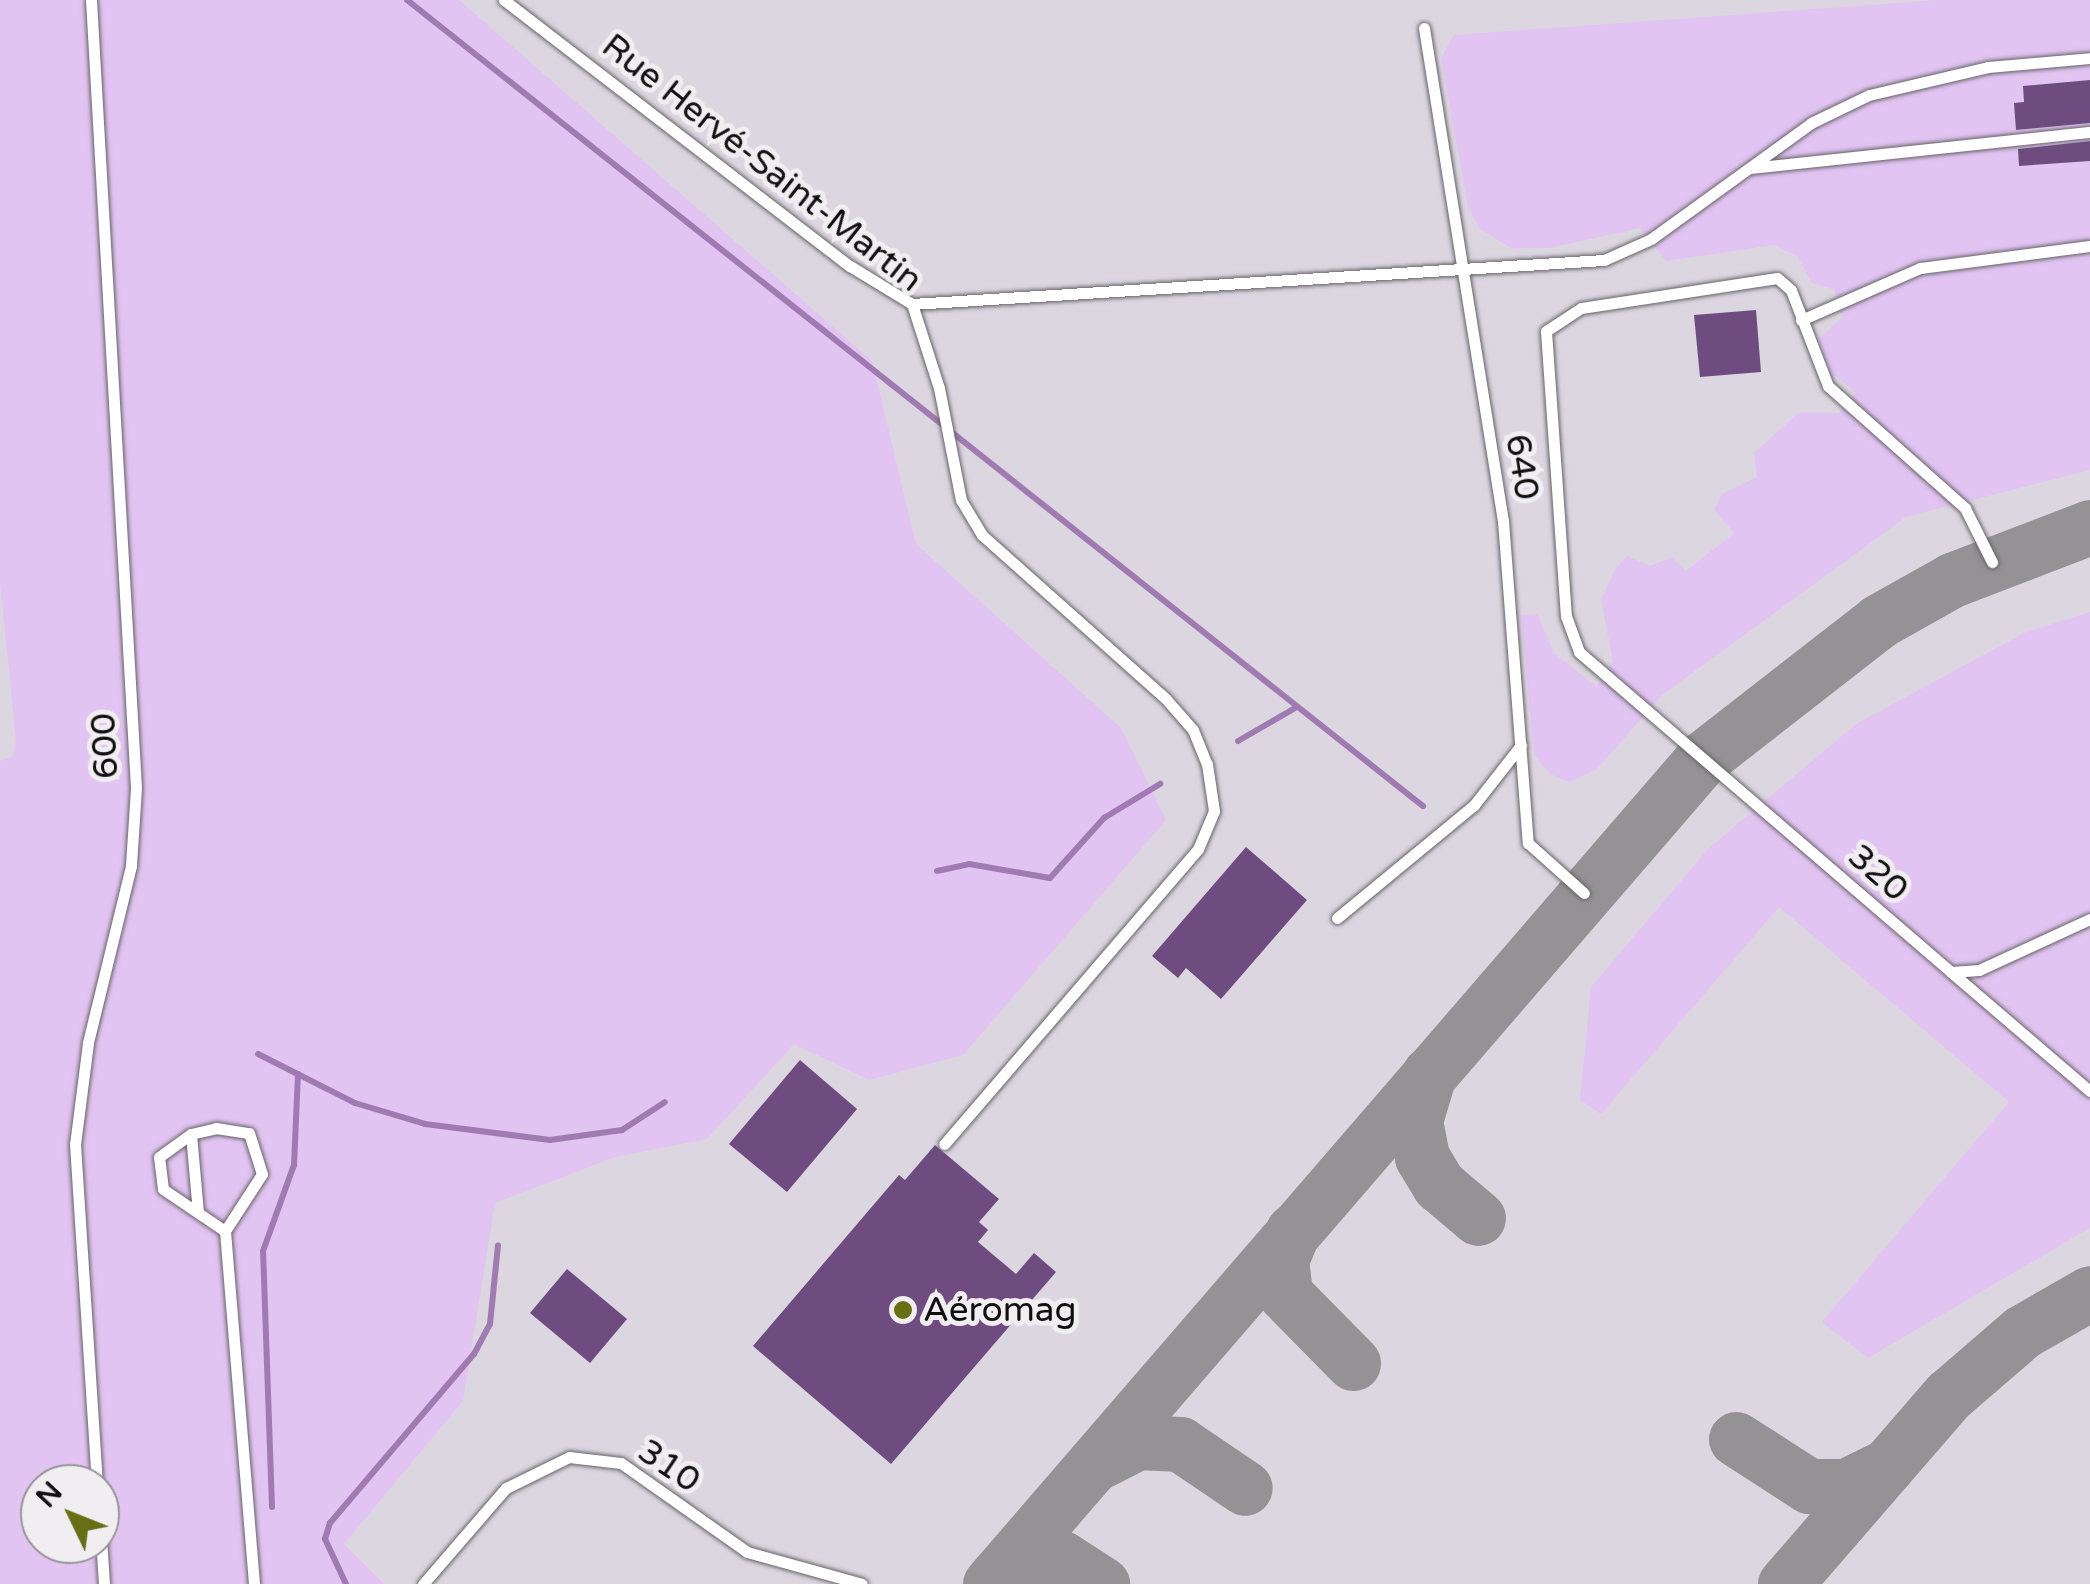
<!DOCTYPE html>
<meta charset="utf-8">
<style>
body{margin:0}
#map{position:relative;width:2090px;height:1584px;overflow:hidden;background:#e3e1e4;font-family:"Varela Round",sans-serif}
div>[style]{position:absolute}
[style*='--x']{left:calc(var(--x)*1px);top:calc(var(--y)*1px);width:calc(var(--w)*1px);rotate:calc(var(--a)*1deg)}
.built>*{inset:0;background:#dcd6e0}
.green>*{inset:0;background:#e2c4f3}
.stream>*{height:6px;margin:-3px;padding:0 3px;transform-origin:3px;border-radius:3px;background:#9f7bb2}
.taxiway>*{height:55px;margin:-27.5px;padding:0 27.5px;transform-origin:27.5px;border-radius:27.5px;background:#949294}
.building>*{inset:0;background:#6e4c80}
.roads{filter:drop-shadow(0 0 2px #666467) drop-shadow(0 0 2px #666467)}
.service>*{height:11px;margin:-5.5px;padding:0 5.5px;transform-origin:5.5px;border-radius:5.5px;background:#fff}
.dots>*{width:28px;height:28px;translate:-50% -50%;box-sizing:border-box;border:5px solid #f0eef1;border-radius:50%}
span{translate:-50% -50%;white-space:nowrap;text-align:center;line-height:1.15;-webkit-text-stroke:10px #f0eef1;paint-order:stroke}
.street-label{font-size:35px;color:#100f10}
.poi-label{font-size:35px;color:#100f10}
.left{translate:0 -50%;text-align:left}
.north{position:absolute;left:20px;top:1464px;width:100px;height:100px;box-sizing:border-box;background:#f0eef1;border:2px solid #969597;border-radius:50%;rotate:313deg;font-size:28px;font-weight:700;line-height:40px;text-align:center;color:#100f10}
.north::after{content:'';display:block;margin:auto;width:35px;height:45px;background:#676f15;clip-path:polygon(50% 0,100% 100%,50% 72%,0 100%)}
</style>
<div id="map">
<div class="built">
<div style="clip-path:polygon(evenodd,0 0,2090px 0,2090px 1584px,0 1584px,0 0,40px 1484px,100px 1484px,100px 1544px,40px 1544px,40px 1484px)"></div>
</div>
<div class="green">
<div style="clip-path:polygon(evenodd,0 0,459px 0,872px 361px,916px 544px,1121px 728px,1166px 820px,963px 1055px,869px 1080px,794px 1044px,707px 1139px,615px 1157px,495px 1203px,463px 1401px,344px 1544px,384px 1584px,0 1584px,0 761px,13px 756px,16px 740px,0 583px,0 0,40px 1484px,100px 1484px,100px 1544px,40px 1544px,40px 1484px)"></div>
<div style="clip-path:polygon(1937px 0,2090px 0,2090px 470px,1906px 517px,1662px 695px,1596px 770px,1569px 782px,1550px 774px,1534px 755px,1521px 615px,1537px 614px,1554px 653px,1596px 686px,1613px 662px,1601px 599px,1616px 568px,1627px 556px,1651px 566px,1672px 557px,1686px 571px,1734px 533px,1714px 510px,1722px 494px,1757px 477px,1754px 453px,1798px 413px,1839px 413px,1856px 393px,1832px 373px,1818px 339px,1843px 317px,1834px 289px,1812px 283px,1797px 256px,1774px 245px,1666px 261px,1640px 228px,1549px 248px,1511px 248px,1480px 229px,1468px 207px,1441px 58px,1454px 35px)"></div>
<div style="clip-path:polygon(2090px 612px,2090px 1228px,1868px 1358px,1822px 1322px,2009px 1102px,1779px 907px,1601px 1114px,1580px 1100px,1591px 987px,1709px 848px,1856px 724px,2024px 633px)"></div>
</div>
<div class="stream">
<div style="--x:407;--y:0;--w:1297;--a:38.43"></div>
<div style="--x:1238;--y:741;--w:68;--a:-30"></div>
<div style="--x:937;--y:871;--w:33;--a:-12"></div>
<div style="--x:969;--y:864;--w:82;--a:9.8"></div>
<div style="--x:1050;--y:878;--w:81;--a:-48"></div>
<div style="--x:1104;--y:818;--w:66;--a:-31.3"></div>
<div style="--x:258;--y:1054;--w:109;--a:26.8"></div>
<div style="--x:355;--y:1103;--w:73;--a:16.7"></div>
<div style="--x:425;--y:1124;--w:126;--a:7.3"></div>
<div style="--x:550;--y:1140;--w:73;--a:-7.9"></div>
<div style="--x:622;--y:1130;--w:51;--a:-33.1"></div>
<div style="--x:272;--y:1507;--w:256;--a:-92"></div>
<div style="--x:263;--y:1251;--w:91;--a:-70.2"></div>
<div style="--x:294;--y:1165;--w:91;--a:-87.5"></div>
<div style="--x:346;--y:1584;--w:50;--a:-115"></div>
<div style="--x:325;--y:1539;--w:17;--a:-73"></div>
<div style="--x:330;--y:1523;--w:222;--a:-49.6"></div>
<div style="--x:474;--y:1354;--w:34;--a:-62"></div>
<div style="--x:490;--y:1324;--w:79;--a:-84.2"></div>
</div>
<div class="taxiway">
<div style="--x:1429;--y:1074;--w:49;--a:106.6"></div>
<div style="--x:1415;--y:1121;--w:37;--a:79"></div>
<div style="--x:1422;--y:1157;--w:33;--a:59"></div>
<div style="--x:1439;--y:1185;--w:51;--a:40.2"></div>
<div style="--x:1293;--y:1231;--w:31;--a:112"></div>
<div style="--x:1281;--y:1260;--w:34;--a:83"></div>
<div style="--x:1285;--y:1294;--w:97;--a:45.4"></div>
<div style="--x:1736;--y:1439;--w:87;--a:32.8"></div>
<div style="--x:1809;--y:1486;--w:37;--a:0"></div>
<div style="--x:1846;--y:1486;--w:46;--a:-26"></div>
<div style="--x:1093;--y:1465;--w:51;--a:-27.1"></div>
<div style="--x:1138;--y:1442;--w:42;--a:2.7"></div>
<div style="--x:1180;--y:1444;--w:78;--a:34.1"></div>
<div style="--x:997;--y:1576;--w:24;--a:-35"></div>
<div style="--x:1017;--y:1562;--w:45;--a:-5.1"></div>
<div style="--x:1062;--y:1558;--w:48;--a:33"></div>
<div style="--x:990;--y:1584;--w:1090;--a:-49.2"></div>
<div style="--x:1702;--y:759;--w:224;--a:-37.9"></div>
<div style="--x:1879;--y:621;--w:84;--a:-29.3"></div>
<div style="--x:1952;--y:580;--w:148;--a:-21"></div>
<div style="--x:1785;--y:1584;--w:250;--a:-49.1"></div>
<div style="--x:1949;--y:1395;--w:96;--a:-40.8"></div>
<div style="--x:2022;--y:1332;--w:78;--a:-29.8"></div>
</div>
<div class="building">
<div style="clip-path:polygon(2090px 80px,2090px 123px,2016px 130px,2014px 103px,2024px 102px,2023px 86px)"></div>
<div style="clip-path:polygon(2090px 141px,2090px 161px,2019px 166px,2018px 149px)"></div>
<div style="clip-path:polygon(1756px 310px,1761px 372px,1700px 377px,1694px 315px)"></div>
<div style="clip-path:polygon(1246px 847px,1307px 900px,1221px 999px,1186px 968px,1178px 978px,1152px 956px)"></div>
<div style="clip-path:polygon(800px 1060px,857px 1109px,787px 1192px,729px 1144px)"></div>
<div style="clip-path:polygon(935px 1145px,999px 1199px,979px 1222px,988px 1230px,978px 1242px,1016px 1274px,1034px 1253px,1056px 1272px,891px 1464px,753px 1346px,899px 1175px,905px 1180px)"></div>
<div style="clip-path:polygon(567px 1269px,627px 1319px,590px 1363px,530px 1313px)"></div>
</div>
<div class="roads">
<div class="service">
<div style="--x:91;--y:0;--w:789;--a:86.73"></div>
<div style="--x:136;--y:788;--w:78;--a:93.7"></div>
<div style="--x:131;--y:866;--w:182;--a:103.7"></div>
<div style="--x:88;--y:1043;--w:102;--a:97.3"></div>
<div style="--x:75;--y:1144;--w:341;--a:86.3"></div>
<div style="--x:504;--y:0;--w:436;--a:37.6"></div>
<div style="--x:850;--y:266;--w:73;--a:31.5"></div>
<div style="--x:912;--y:304;--w:88;--a:72.2"></div>
<div style="--x:939;--y:388;--w:114;--a:78.9"></div>
<div style="--x:961;--y:500;--w:41;--a:59"></div>
<div style="--x:982;--y:535;--w:246;--a:41.7"></div>
<div style="--x:1166;--y:699;--w:41;--a:48.9"></div>
<div style="--x:1193;--y:730;--w:37;--a:68"></div>
<div style="--x:1207;--y:764;--w:48;--a:81.5"></div>
<div style="--x:1214;--y:811;--w:41;--a:112.8"></div>
<div style="--x:1198;--y:849;--w:389;--a:130.7"></div>
<div style="--x:1424;--y:28;--w:499;--a:80.9"></div>
<div style="--x:1503;--y:521;--w:323;--a:85.6"></div>
<div style="--x:1528;--y:843;--w:75;--a:41.8"></div>
<div style="--x:1751;--y:168;--w:341;--a:-6.1"></div>
<div style="--x:912;--y:304;--w:693;--a:-3.64"></div>
<div style="--x:1604;--y:260;--w:51;--a:-24.1"></div>
<div style="--x:1651;--y:239;--w:198;--a:-35.9"></div>
<div style="--x:1811;--y:123;--w:64;--a:-25.8"></div>
<div style="--x:1869;--y:95;--w:122;--a:-13.2"></div>
<div style="--x:1988;--y:67;--w:102;--a:-5"></div>
<div style="--x:1801;--y:320;--w:130;--a:-23.6"></div>
<div style="--x:1920;--y:268;--w:171;--a:-7.4"></div>
<div style="--x:1992;--y:562;--w:60;--a:-116.6"></div>
<div style="--x:1965;--y:508;--w:183;--a:-138.3"></div>
<div style="--x:1828;--y:386;--w:103;--a:-111.1"></div>
<div style="--x:1791;--y:290;--w:18;--a:-139"></div>
<div style="--x:1777;--y:278;--w:198;--a:171.3"></div>
<div style="--x:1581;--y:308;--w:42;--a:146.7"></div>
<div style="--x:1546;--y:331;--w:286;--a:86"></div>
<div style="--x:1566;--y:616;--w:38;--a:70"></div>
<div style="--x:1579;--y:652;--w:491;--a:40.7"></div>
<div style="--x:1951;--y:972;--w:28;--a:-4"></div>
<div style="--x:1979;--y:970;--w:122;--a:-24.7"></div>
<div style="--x:1337;--y:918;--w:178;--a:-39.5"></div>
<div style="--x:1474;--y:805;--w:76;--a:-51.9"></div>
<div style="--x:1951;--y:972;--w:183;--a:40.6"></div>
<div style="--x:191;--y:1134;--w:78;--a:84.9"></div>
<div style="--x:225;--y:1231;--w:75;--a:-145.9"></div>
<div style="--x:163;--y:1189;--w:32;--a:-97"></div>
<div style="--x:159;--y:1157;--w:39;--a:-36"></div>
<div style="--x:191;--y:1134;--w:26;--a:-13"></div>
<div style="--x:216;--y:1128;--w:33;--a:9"></div>
<div style="--x:249;--y:1133;--w:43;--a:72.4"></div>
<div style="--x:262;--y:1174;--w:68;--a:123"></div>
<div style="--x:225;--y:1231;--w:354;--a:85.3"></div>
<div style="--x:100;--y:1522;--w:62;--a:86.3"></div>
<div style="--x:423;--y:1584;--w:127;--a:-49.2"></div>
<div style="--x:506;--y:1488;--w:70;--a:-26.2"></div>
<div style="--x:569;--y:1457;--w:52;--a:6.6"></div>
<div style="--x:621;--y:1463;--w:154;--a:35.2"></div>
<div style="--x:747;--y:1552;--w:119;--a:15.5"></div>
</div>
</div>
<div class="dots">
<div style="left:903px;top:1310px;background:#676f15"></div>
</div>
<div class="street-label">
<span style="left:762px;top:163px;rotate:38deg">Rue Hervé-Saint-Martin</span>
<span style="left:1522px;top:467px;rotate:81deg">640</span>
<span style="left:105px;top:746px;rotate:-93deg">600</span>
<span style="left:1878px;top:873px;rotate:41deg">320</span>
<span style="left:669px;top:1466px;rotate:34deg">310</span>
</div>
<div class="poi-label">
<span class="left" style="left:923px;top:1310px">Aéromag</span>
</div>
<div class="north">N</div>
</div>
